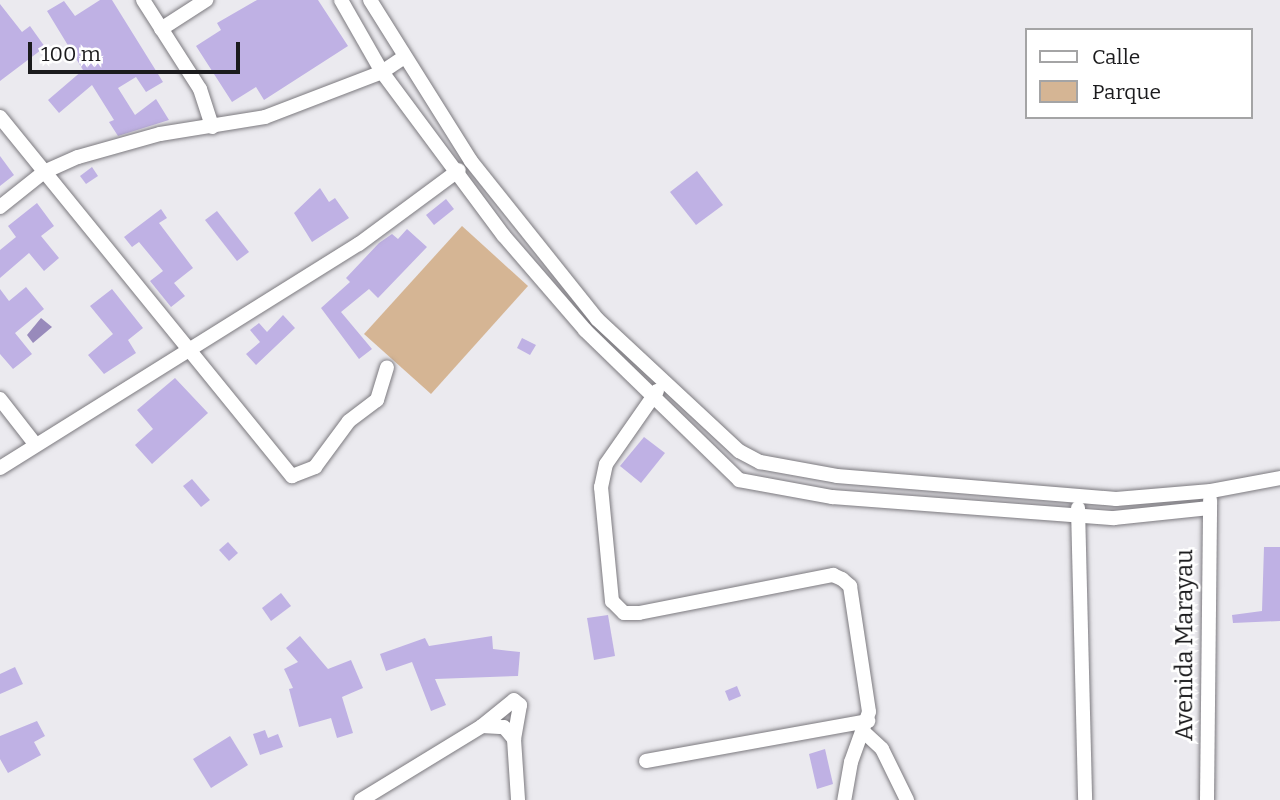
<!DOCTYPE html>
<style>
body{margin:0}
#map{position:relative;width:1280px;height:800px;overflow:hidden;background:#ebeaef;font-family:Bitter,serif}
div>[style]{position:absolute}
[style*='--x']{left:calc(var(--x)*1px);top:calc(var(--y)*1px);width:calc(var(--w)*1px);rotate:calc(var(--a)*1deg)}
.green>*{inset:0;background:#d5b594}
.water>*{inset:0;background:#988abb}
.building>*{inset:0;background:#bfb1e4}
.roads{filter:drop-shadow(0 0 2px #7c7a7f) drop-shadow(0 0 2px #7c7a7f)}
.minor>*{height:14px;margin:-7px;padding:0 7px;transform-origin:7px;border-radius:7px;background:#fff}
span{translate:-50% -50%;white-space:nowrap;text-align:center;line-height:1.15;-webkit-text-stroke:5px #fff;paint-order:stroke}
.street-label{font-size:24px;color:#1b1b1d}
.legend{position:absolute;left:1025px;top:28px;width:228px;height:91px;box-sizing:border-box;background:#fff;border:2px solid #a4a4a5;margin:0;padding:9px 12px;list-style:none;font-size:21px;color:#1b1b1d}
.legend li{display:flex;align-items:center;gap:14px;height:35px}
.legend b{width:35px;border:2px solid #a4a4a5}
.scale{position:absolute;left:28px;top:42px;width:212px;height:32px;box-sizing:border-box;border:4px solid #1b1b1d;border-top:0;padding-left:9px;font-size:21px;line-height:24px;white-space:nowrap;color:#1b1b1d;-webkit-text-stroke:5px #fff;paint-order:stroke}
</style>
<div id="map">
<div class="green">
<div style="clip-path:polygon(462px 226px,528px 286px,431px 394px,364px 334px)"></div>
</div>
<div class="water">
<div style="clip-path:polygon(41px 318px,52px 327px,33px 343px,27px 335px)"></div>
</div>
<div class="building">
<div style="clip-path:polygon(100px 0,112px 0,163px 82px,146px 92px,136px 77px,118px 88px,135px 115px,156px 99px,169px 120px,118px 136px,109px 122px,114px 120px,92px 85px,59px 113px,48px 100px,83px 70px,47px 11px,64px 1px,75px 16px)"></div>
<div style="clip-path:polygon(257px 0,318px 0,348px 46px,264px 100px,256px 87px,232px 102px,196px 46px,221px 30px,217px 23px)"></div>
<div style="clip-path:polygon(0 4px,22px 32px,30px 26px,45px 47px,0 81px)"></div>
<div style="clip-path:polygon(0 156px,14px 175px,0 186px)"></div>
<div style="clip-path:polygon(92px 167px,98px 176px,86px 184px,80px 176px)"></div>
<div style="clip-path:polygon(697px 171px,723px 205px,696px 225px,670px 192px)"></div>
<div style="clip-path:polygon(320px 188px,329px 202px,335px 198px,349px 218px,312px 242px,294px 213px)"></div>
<div style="clip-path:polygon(446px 199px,454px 209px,434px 225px,426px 215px)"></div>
<div style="clip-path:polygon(37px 203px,54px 226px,41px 236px,59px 258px,44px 271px,29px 253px,0 278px,0 250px,16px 237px,8px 226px)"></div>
<div style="clip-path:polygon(161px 209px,167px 218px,159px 223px,193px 268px,174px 283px,185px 296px,171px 307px,150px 281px,163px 271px,139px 242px,132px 247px,124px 237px)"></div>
<div style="clip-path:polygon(217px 211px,249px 252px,237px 261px,205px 220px)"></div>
<div style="clip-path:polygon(407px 229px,427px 247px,378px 298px,369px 289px,341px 312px,372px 349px,359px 359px,321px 308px,350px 282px,346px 278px,379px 243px,392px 234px,398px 239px)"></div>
<div style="clip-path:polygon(26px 287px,44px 309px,15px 333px,32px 354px,13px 369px,0 354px,0 289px,9px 301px)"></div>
<div style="clip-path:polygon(112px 289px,143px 328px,128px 340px,136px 353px,104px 374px,88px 355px,113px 334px,90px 306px)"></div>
<div style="clip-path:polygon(283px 315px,295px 328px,256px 365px,246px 354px,260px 342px,250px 330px,259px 323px,267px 332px)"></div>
<div style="clip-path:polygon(522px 338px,536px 345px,530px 355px,517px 348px)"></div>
<div style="clip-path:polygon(175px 378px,208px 413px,152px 464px,135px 445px,153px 429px,137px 410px)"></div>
<div style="clip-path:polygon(644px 437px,665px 453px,641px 483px,620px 466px)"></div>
<div style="clip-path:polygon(192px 479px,210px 500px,201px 507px,183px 486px)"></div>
<div style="clip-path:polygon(228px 542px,238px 553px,229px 561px,219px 550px)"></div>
<div style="clip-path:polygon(1264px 547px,1280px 547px,1280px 621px,1233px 623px,1232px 615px,1262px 611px)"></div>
<div style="clip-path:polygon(281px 593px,291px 606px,271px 621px,262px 608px)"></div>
<div style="clip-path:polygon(608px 615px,615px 656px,594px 660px,587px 618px)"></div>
<div style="clip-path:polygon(300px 636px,328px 669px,351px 660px,363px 688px,342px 697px,353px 733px,337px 738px,331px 718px,299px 727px,289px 689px,293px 688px,284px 669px,298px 662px,286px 648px)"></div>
<div style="clip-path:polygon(492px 636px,493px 649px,520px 652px,518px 676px,435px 679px,446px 705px,431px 711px,412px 662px,386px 671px,380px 654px,425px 638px,429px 646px)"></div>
<div style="clip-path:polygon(15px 667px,23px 684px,0 694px,0 674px)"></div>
<div style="clip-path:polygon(737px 686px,741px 696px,729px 701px,725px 691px)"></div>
<div style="clip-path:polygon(37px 721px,45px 736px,34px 742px,41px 755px,8px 773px,0 759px,0 736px)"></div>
<div style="clip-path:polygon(265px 730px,268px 738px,278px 734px,283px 747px,260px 755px,253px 734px)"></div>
<div style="clip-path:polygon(230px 736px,248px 765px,211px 788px,193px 759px)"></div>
<div style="clip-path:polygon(825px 749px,833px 784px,817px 789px,809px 754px)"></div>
</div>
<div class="roads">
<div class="minor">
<div style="--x:143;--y:0;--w:106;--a:57.4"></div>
<div style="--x:200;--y:89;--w:40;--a:72"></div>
<div style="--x:341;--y:0;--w:83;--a:60.3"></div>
<div style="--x:382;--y:72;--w:204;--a:53.4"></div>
<div style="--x:504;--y:236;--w:124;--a:49.2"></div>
<div style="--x:585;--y:330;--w:215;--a:44.2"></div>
<div style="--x:739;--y:480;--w:95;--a:10.4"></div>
<div style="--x:832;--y:497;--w:283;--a:4.3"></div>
<div style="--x:1114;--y:518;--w:96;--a:-6"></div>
<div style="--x:370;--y:0;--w:190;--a:57.9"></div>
<div style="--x:471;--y:161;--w:202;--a:51.4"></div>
<div style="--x:597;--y:319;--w:194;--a:42.9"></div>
<div style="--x:739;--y:451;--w:24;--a:28"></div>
<div style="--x:760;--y:462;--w:78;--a:10.3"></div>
<div style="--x:837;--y:476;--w:280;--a:4.7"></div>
<div style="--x:1116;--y:499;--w:95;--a:-4.8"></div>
<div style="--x:1211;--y:491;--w:70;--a:-10.7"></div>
<div style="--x:161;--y:29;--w:54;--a:-32.8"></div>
<div style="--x:0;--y:117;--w:463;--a:50.9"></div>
<div style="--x:292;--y:476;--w:25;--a:-21"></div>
<div style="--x:315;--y:467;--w:57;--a:-53.5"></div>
<div style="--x:349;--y:421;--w:35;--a:-37"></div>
<div style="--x:377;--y:400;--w:34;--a:-73"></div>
<div style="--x:0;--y:207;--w:56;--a:-38.5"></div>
<div style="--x:44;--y:172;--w:37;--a:-24"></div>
<div style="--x:78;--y:157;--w:85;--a:-15.7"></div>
<div style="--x:160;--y:134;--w:106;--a:-9.2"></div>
<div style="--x:265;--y:117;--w:125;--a:-21"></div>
<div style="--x:382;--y:72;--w:25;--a:-34"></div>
<div style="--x:657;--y:391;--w:89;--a:124.9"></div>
<div style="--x:606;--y:464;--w:24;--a:102"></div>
<div style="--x:601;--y:487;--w:115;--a:84.5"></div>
<div style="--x:612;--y:601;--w:17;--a:45"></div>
<div style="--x:624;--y:613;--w:15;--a:0"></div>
<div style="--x:639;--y:613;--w:198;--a:-11.1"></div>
<div style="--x:833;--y:575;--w:10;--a:24"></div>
<div style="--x:842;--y:579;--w:11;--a:41"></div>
<div style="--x:850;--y:586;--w:127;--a:81.4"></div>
<div style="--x:869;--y:712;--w:53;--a:109.8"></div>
<div style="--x:851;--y:762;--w:39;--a:100"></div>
<div style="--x:0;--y:399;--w:58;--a:52"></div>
<div style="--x:0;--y:468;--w:423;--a:-32"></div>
<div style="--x:359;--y:244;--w:124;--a:-36.5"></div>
<div style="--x:1078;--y:508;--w:292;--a:88.6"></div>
<div style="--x:482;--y:726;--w:22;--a:3"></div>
<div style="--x:504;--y:727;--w:16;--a:50"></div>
<div style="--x:865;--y:733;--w:23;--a:43"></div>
<div style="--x:882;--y:749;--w:57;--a:63.9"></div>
<div style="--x:646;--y:761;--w:226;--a:-10.2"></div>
<div style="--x:361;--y:800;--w:142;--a:-31.4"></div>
<div style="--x:482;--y:726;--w:41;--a:-39.1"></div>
<div style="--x:514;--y:700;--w:8;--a:40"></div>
<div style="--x:520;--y:705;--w:35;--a:100"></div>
<div style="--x:514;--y:739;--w:61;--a:86.2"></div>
<div style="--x:1207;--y:800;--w:300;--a:-89.4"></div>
</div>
</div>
<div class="street-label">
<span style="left:1185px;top:645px;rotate:-90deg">Avenida Marayau</span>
</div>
<ul class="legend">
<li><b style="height:9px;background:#fff"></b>Calle</li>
<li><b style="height:19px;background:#d5b594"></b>Parque</li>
</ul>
<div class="scale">100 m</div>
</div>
